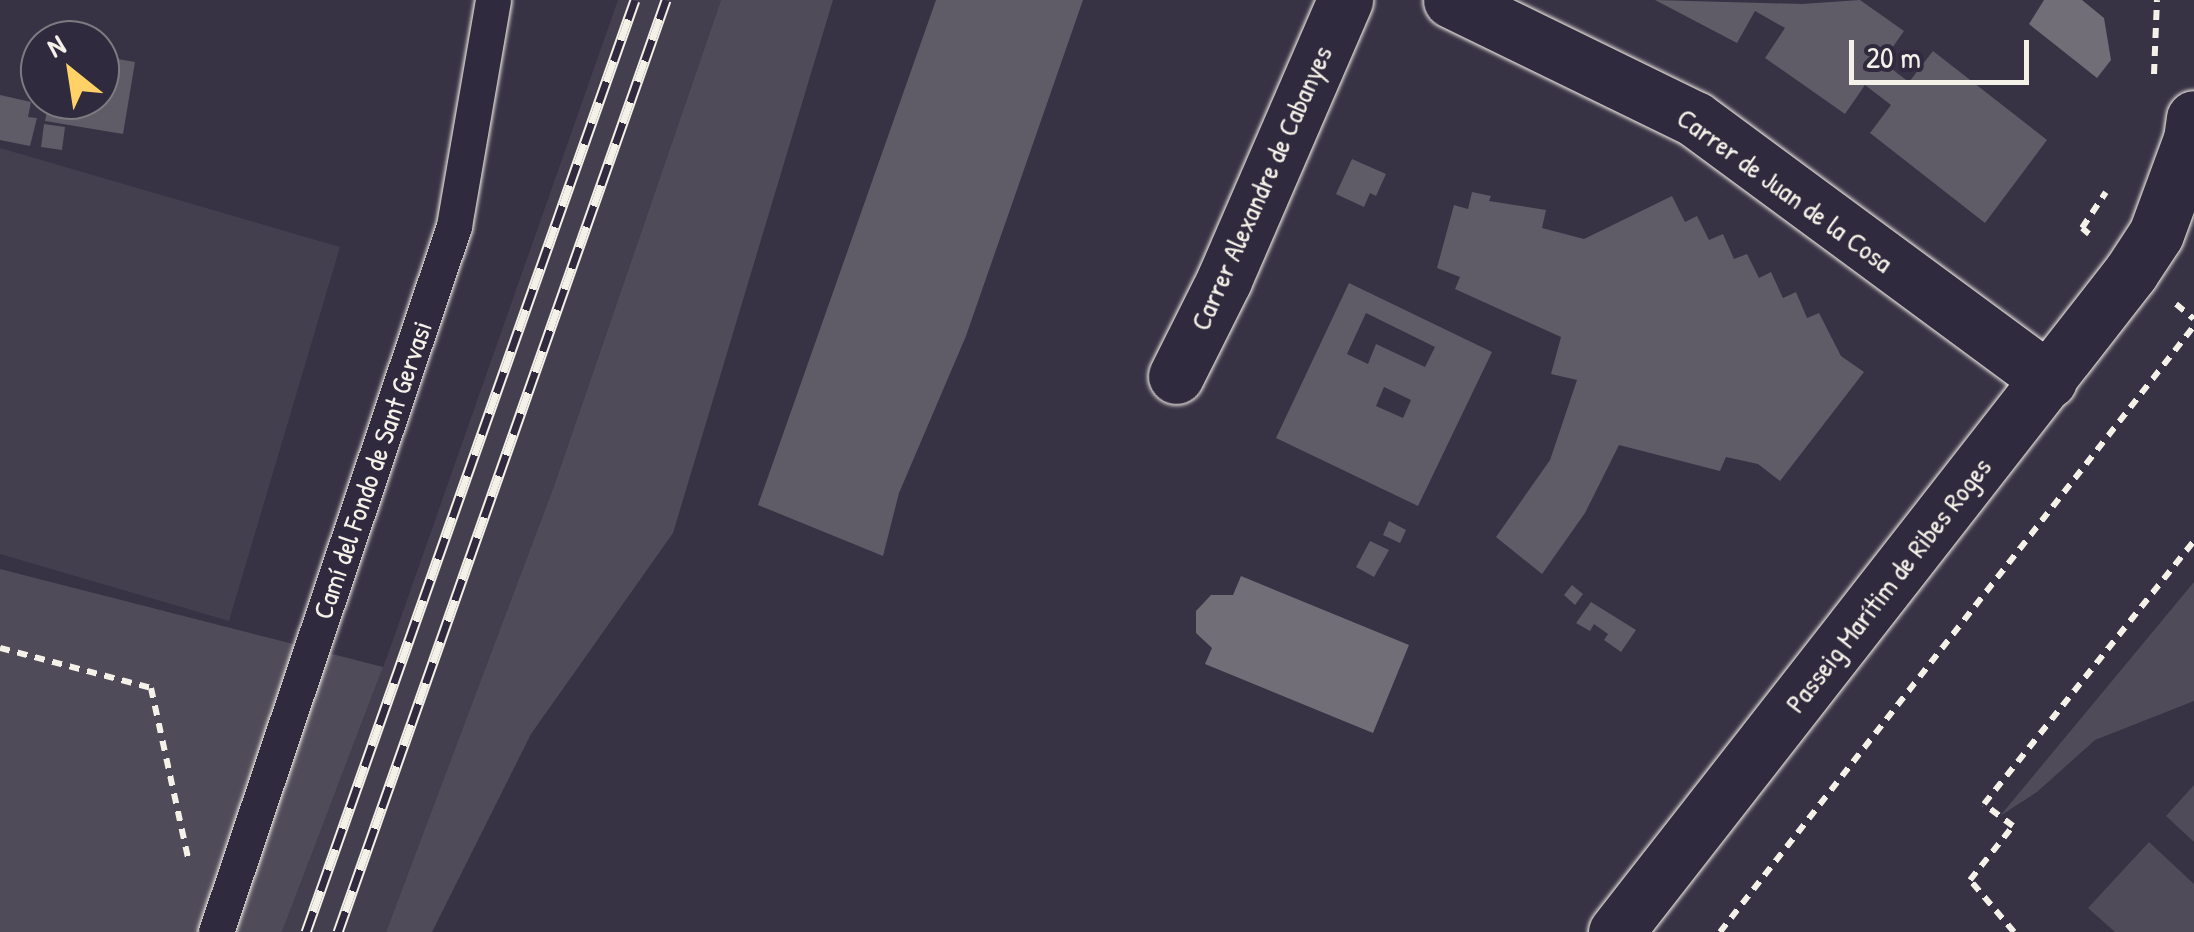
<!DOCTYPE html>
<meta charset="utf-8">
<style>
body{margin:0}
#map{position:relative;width:2194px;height:932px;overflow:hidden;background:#373244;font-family:"Patrick Hand",sans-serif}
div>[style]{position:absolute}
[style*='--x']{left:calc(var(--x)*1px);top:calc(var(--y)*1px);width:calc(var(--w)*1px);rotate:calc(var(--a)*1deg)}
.built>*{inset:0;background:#433f4e}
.green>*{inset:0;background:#504b59}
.water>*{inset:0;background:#726e77}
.building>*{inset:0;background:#5f5c67}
.path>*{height:6px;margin-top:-3px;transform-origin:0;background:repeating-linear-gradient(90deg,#f4f1e8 0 10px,transparent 0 18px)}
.roads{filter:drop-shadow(0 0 2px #f4f1e8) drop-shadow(0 0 2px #f4f1e8)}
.service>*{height:35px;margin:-17.5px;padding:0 17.5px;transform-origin:17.5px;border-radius:17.5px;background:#2f2a3d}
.minor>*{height:55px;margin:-27.5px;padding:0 27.5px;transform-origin:27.5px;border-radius:27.5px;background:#2f2a3d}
.tertiary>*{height:55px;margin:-27.5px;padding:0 27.5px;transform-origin:27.5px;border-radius:27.5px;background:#2f2a3d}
.rail>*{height:11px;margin-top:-5.5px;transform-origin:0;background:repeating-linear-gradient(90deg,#2f2a3d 0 22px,#f4f1e8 0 44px);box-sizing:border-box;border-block:2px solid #f4f1e8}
span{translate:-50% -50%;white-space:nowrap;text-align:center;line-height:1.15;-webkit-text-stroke:9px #2f2a3d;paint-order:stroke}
.street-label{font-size:28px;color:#f4f1e8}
.north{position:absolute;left:20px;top:20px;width:100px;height:100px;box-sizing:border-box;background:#2f2a3d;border:2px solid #7e7a81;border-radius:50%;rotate:330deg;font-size:28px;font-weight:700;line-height:40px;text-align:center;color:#f4f1e8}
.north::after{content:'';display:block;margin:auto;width:35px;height:45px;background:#ffd166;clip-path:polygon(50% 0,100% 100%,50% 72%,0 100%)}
.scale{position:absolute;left:1849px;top:40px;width:180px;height:45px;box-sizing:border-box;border:5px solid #f4f1e8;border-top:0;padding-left:12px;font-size:30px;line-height:35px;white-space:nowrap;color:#f4f1e8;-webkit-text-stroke:8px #2f2a3d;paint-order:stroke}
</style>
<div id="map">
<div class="built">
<div style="clip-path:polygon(618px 0,721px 0,554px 486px,386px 932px,282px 932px,388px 654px)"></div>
<div style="clip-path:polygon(0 148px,340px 247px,229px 621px,0 554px)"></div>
</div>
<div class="green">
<div style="clip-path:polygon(721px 0,833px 0,673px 533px,531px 734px,432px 932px,386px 932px,554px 486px)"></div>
<div style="clip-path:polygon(0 569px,383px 667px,282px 932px,0 932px)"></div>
<div style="clip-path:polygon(2194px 582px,2194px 701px,2095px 740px,2037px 792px,2000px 816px)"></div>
<div style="clip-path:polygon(2194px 785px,2194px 842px,2166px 816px)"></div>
<div style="clip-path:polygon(2149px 842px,2194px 884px,2194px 932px,2115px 932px,2088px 908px)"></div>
</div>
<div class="water">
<div style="clip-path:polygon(2044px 0,2082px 0,2104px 18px,2111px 60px,2097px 78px,2029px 24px)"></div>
<div style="clip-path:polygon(1241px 576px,1409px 645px,1373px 733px,1205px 664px,1212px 648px,1196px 633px,1196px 611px,1211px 595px,1233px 595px)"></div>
</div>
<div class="building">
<div style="clip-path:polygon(936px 0,1083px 0,966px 336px,899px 493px,883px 556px,758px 505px)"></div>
<div style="clip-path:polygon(1655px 0,1802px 4px,1860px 0,1904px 31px,1883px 61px,1897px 73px,1909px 82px,1933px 51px,2047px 140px,1985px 223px,1870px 133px,1891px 105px,1865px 85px,1845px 114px,1765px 58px,1785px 28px,1755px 11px,1737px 43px)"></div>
<div style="clip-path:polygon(100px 56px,135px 62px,123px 134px,45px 121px,49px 100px,100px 100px)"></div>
<div style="clip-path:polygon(0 95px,31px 102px,28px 117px,37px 118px,30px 146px,0 140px)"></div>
<div style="clip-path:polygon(44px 124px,65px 127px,62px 150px,41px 147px)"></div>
<div style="clip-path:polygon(1352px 159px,1386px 174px,1376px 196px,1370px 193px,1364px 207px,1336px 194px)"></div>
<div style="clip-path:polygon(1472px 192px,1491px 196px,1489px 201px,1546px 210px,1542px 228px,1584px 239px,1672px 196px,1685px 222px,1697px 216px,1709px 240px,1723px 234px,1734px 259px,1747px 254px,1759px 278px,1771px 272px,1783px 298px,1796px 292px,1807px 318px,1819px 313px,1841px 356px,1864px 372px,1780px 481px,1758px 464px,1726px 457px,1720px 471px,1619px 445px,1585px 513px,1542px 574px,1496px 537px,1550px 460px,1577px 380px,1551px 374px,1561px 337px,1455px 289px,1460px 277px,1437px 268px,1454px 205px,1468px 209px)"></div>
<div style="clip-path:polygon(evenodd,1349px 283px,1492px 352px,1418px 506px,1276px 438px,1349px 283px,1366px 313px,1435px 347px,1425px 367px,1376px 344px,1368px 364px,1347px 354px,1366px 313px,1349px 283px,1384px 387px,1411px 400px,1403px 418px,1376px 406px,1384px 387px)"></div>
<div style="clip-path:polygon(1389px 521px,1406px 530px,1400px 543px,1383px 535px)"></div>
<div style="clip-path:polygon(1370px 541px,1389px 550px,1374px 577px,1356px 567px)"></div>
<div style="clip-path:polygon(1572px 585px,1583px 594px,1575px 605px,1564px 595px)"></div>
<div style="clip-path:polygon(1591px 602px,1636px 630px,1621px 652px,1604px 640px,1608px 634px,1594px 624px,1590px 631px,1576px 623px)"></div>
</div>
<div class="path">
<div style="--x:2154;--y:74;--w:74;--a:-87.7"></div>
<div style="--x:2089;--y:234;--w:9;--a:-139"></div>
<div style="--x:2082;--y:228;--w:43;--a:-56.3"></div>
<div style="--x:2176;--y:304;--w:23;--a:40"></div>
<div style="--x:0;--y:648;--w:156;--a:14.8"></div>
<div style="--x:151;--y:688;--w:173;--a:77.7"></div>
<div style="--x:1720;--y:932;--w:769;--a:-51.97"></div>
<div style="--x:2014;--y:932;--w:68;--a:-130.2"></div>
<div style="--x:1970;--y:880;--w:69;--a:-51.5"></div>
<div style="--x:2013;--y:826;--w:36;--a:-143"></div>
<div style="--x:1984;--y:804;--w:337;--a:-51.4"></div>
</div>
<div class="roads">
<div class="service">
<div style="--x:216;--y:932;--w:745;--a:-71.37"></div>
<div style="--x:454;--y:226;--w:229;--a:-80.2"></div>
</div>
<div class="minor">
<div style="--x:1451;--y:0;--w:271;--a:26"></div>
<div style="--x:1695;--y:119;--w:440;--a:36.4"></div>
<div style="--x:1176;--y:376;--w:107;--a:-63.4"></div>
<div style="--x:1224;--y:280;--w:305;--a:-66.6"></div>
</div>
<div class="tertiary">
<div style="--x:1616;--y:932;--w:837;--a:-52.03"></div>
<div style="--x:2131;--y:272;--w:45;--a:-56.7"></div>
<div style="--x:2156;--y:234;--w:101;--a:-69.8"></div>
<div style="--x:2191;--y:139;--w:21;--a:-82"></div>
</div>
</div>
<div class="rail">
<div style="--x:306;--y:932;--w:988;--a:-70.56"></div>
<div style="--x:338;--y:932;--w:988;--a:-70.61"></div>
</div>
<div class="street-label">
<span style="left:1261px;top:188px;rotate:-66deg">Carrer Alexandre de Cabanyes</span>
<span style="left:1785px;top:190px;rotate:36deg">Carrer de Juan de la Cosa</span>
<span style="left:372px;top:470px;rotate:-71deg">Camí del Fondo de Sant Gervasi</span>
<span style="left:1888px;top:585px;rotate:-52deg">Passeig Marítim de Ribes Roges</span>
</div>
<div class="north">N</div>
<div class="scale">20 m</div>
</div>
